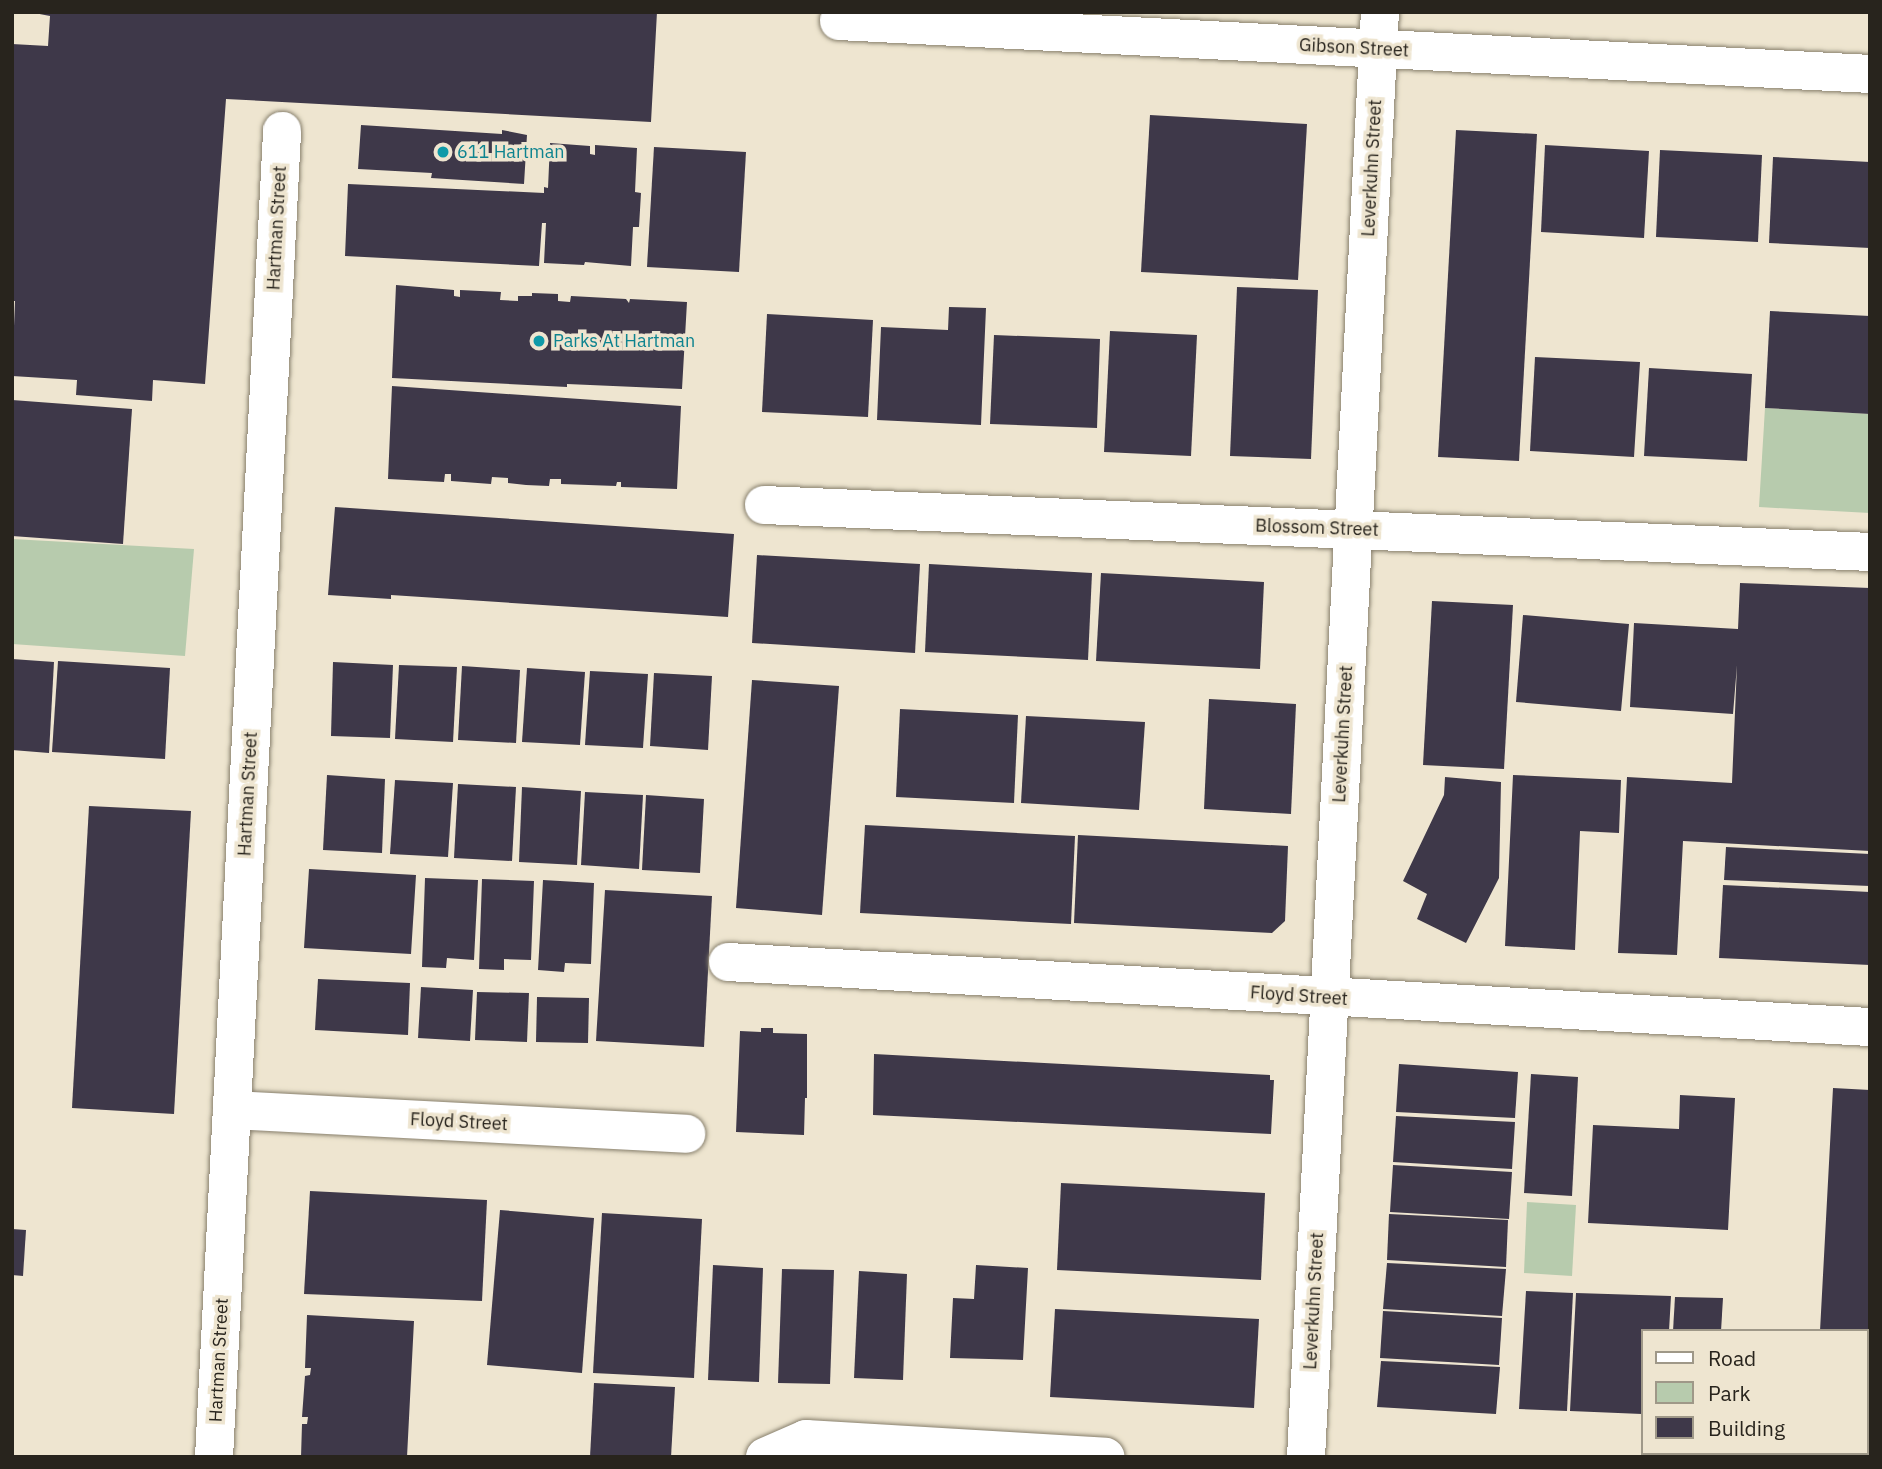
<!DOCTYPE html>
<style>
body{margin:0}
#map{position:relative;width:1882px;height:1469px;overflow:hidden;background:#eee5d0;font-family:"IBM Plex Sans",sans-serif}
div>[style]{position:absolute}
[style*='--x']{left:calc(var(--x)*1px);top:calc(var(--y)*1px);width:calc(var(--w)*1px);rotate:calc(var(--a)*1deg)}
.green>*{inset:0;background:#b7cbad}
.building>*{inset:0;background:#3e3849}
.roads{filter:drop-shadow(0 0 2px #88806d) drop-shadow(0 0 2px #88806d)}
.minor>*{height:38px;margin:-19px;padding:0 19px;transform-origin:19px;border-radius:19px;background:#fff}
.dots>*{width:19px;height:19px;translate:-50% -50%;box-sizing:border-box;border:4px solid #eee5d0;border-radius:50%}
span{translate:-50% -50%;white-space:nowrap;text-align:center;line-height:1.15;-webkit-text-stroke:7px #eee5d0;paint-order:stroke}
.street-label{font-size:18px;color:#28241d}
.culture-label{font-size:18px;color:#0d838f}
.left{translate:0 -50%;text-align:left}
.frame{position:absolute;inset:0;border:14px solid #28241d;pointer-events:none}
.legend{position:absolute;left:1641px;top:1329px;width:228px;height:126px;box-sizing:border-box;background:#eee5d0;border:2px solid #9f9888;margin:0;padding:9px 12px;list-style:none;font-size:21px;color:#28241d}
.legend li{display:flex;align-items:center;gap:14px;height:35px}
.legend b{width:35px;border:2px solid #9f9888}
</style>
<div id="map">
<div class="green">
<div style="clip-path:polygon(1765px 408px,1870px 414px,1870px 513px,1759px 507px)"></div>
<div style="clip-path:polygon(12px 539px,194px 549px,185px 656px,12px 644px)"></div>
<div style="clip-path:polygon(1527px 1202px,1576px 1205px,1572px 1276px,1524px 1273px)"></div>
</div>
<div class="building">
<div style="clip-path:polygon(29px 12px,657px 12px,651px 122px,226px 99px,205px 384px,153px 380px,152px 401px,76px 395px,77px 380px,12px 376px,15px 301px,12px 301px,12px 44px,48px 46px,50px 16px)"></div>
<div style="clip-path:polygon(1150px 115px,1307px 124px,1298px 280px,1141px 272px)"></div>
<div style="clip-path:polygon(361px 125px,502px 134px,502px 130px,527px 135px,524px 184px,431px 178px,432px 173px,358px 169px)"></div>
<div style="clip-path:polygon(1456px 130px,1537px 134px,1519px 461px,1438px 457px)"></div>
<div style="clip-path:polygon(550px 143px,590px 146px,590px 154px,595px 155px,595px 145px,637px 148px,635px 192px,641px 193px,639px 227px,633px 227px,631px 266px,585px 262px,584px 265px,544px 263px,546px 223px,542px 223px,539px 266px,345px 256px,348px 184px,544px 193px,544px 187px,548px 188px)"></div>
<div style="clip-path:polygon(1545px 145px,1649px 151px,1644px 238px,1541px 232px)"></div>
<div style="clip-path:polygon(654px 147px,746px 152px,739px 272px,647px 267px)"></div>
<div style="clip-path:polygon(1660px 150px,1762px 155px,1758px 242px,1656px 237px)"></div>
<div style="clip-path:polygon(1773px 157px,1870px 162px,1870px 248px,1769px 243px)"></div>
<div style="clip-path:polygon(396px 285px,454px 290px,454px 296px,460px 297px,460px 290px,501px 292px,500px 300px,518px 301px,518px 296px,532px 296px,532px 293px,558px 294px,558px 301px,570px 302px,571px 296px,626px 299px,629px 303px,630px 299px,687px 302px,682px 389px,567px 384px,567px 387px,392px 378px)"></div>
<div style="clip-path:polygon(1237px 287px,1318px 290px,1311px 459px,1230px 456px)"></div>
<div style="clip-path:polygon(949px 307px,986px 308px,981px 425px,877px 420px,881px 327px,948px 330px)"></div>
<div style="clip-path:polygon(1770px 311px,1870px 316px,1870px 414px,1765px 408px)"></div>
<div style="clip-path:polygon(767px 314px,873px 320px,868px 417px,762px 412px)"></div>
<div style="clip-path:polygon(1110px 331px,1197px 335px,1191px 456px,1104px 452px)"></div>
<div style="clip-path:polygon(994px 335px,1100px 339px,1097px 428px,990px 424px)"></div>
<div style="clip-path:polygon(1535px 357px,1640px 362px,1634px 457px,1530px 451px)"></div>
<div style="clip-path:polygon(1649px 368px,1752px 374px,1747px 461px,1644px 456px)"></div>
<div style="clip-path:polygon(392px 386px,681px 406px,677px 489px,621px 487px,621px 482px,617px 482px,616px 486px,561px 484px,561px 479px,550px 479px,549px 486px,526px 485px,508px 483px,508px 478px,492px 477px,491px 484px,451px 481px,451px 474px,445px 474px,444px 482px,388px 479px)"></div>
<div style="clip-path:polygon(12px 400px,132px 409px,123px 544px,12px 536px)"></div>
<div style="clip-path:polygon(335px 507px,734px 534px,728px 617px,391px 595px,391px 599px,328px 595px)"></div>
<div style="clip-path:polygon(757px 555px,920px 564px,915px 653px,752px 643px)"></div>
<div style="clip-path:polygon(929px 564px,1092px 573px,1088px 660px,925px 652px)"></div>
<div style="clip-path:polygon(1101px 573px,1264px 582px,1260px 669px,1096px 661px)"></div>
<div style="clip-path:polygon(1740px 583px,1870px 588px,1870px 851px,1683px 841px,1677px 955px,1618px 953px,1627px 777px,1732px 783px,1737px 665px,1733px 714px,1630px 707px,1634px 623px,1738px 629px)"></div>
<div style="clip-path:polygon(1432px 601px,1513px 605px,1504px 769px,1423px 765px)"></div>
<div style="clip-path:polygon(1523px 615px,1629px 624px,1621px 711px,1516px 702px)"></div>
<div style="clip-path:polygon(12px 659px,54px 662px,49px 753px,12px 750px)"></div>
<div style="clip-path:polygon(58px 661px,170px 668px,165px 759px,52px 752px)"></div>
<div style="clip-path:polygon(333px 662px,393px 665px,390px 738px,331px 736px)"></div>
<div style="clip-path:polygon(399px 665px,457px 667px,453px 742px,395px 739px)"></div>
<div style="clip-path:polygon(462px 666px,520px 670px,516px 743px,458px 740px)"></div>
<div style="clip-path:polygon(527px 668px,585px 672px,580px 745px,522px 742px)"></div>
<div style="clip-path:polygon(590px 671px,648px 674px,643px 748px,585px 745px)"></div>
<div style="clip-path:polygon(654px 673px,712px 676px,708px 750px,650px 746px)"></div>
<div style="clip-path:polygon(752px 680px,839px 686px,822px 915px,736px 908px)"></div>
<div style="clip-path:polygon(1209px 699px,1296px 704px,1291px 814px,1204px 809px)"></div>
<div style="clip-path:polygon(900px 709px,1018px 715px,1014px 803px,896px 797px)"></div>
<div style="clip-path:polygon(1026px 716px,1145px 722px,1139px 810px,1021px 803px)"></div>
<div style="clip-path:polygon(327px 775px,385px 779px,382px 853px,323px 850px)"></div>
<div style="clip-path:polygon(1513px 775px,1621px 780px,1619px 833px,1580px 831px,1575px 950px,1505px 946px)"></div>
<div style="clip-path:polygon(1445px 777px,1501px 782px,1499px 878px,1466px 943px,1417px 919px,1427px 894px,1403px 881px,1444px 795px)"></div>
<div style="clip-path:polygon(395px 780px,453px 783px,448px 857px,390px 854px)"></div>
<div style="clip-path:polygon(458px 784px,516px 787px,512px 861px,454px 858px)"></div>
<div style="clip-path:polygon(522px 787px,581px 791px,577px 865px,519px 862px)"></div>
<div style="clip-path:polygon(585px 792px,643px 795px,639px 869px,581px 865px)"></div>
<div style="clip-path:polygon(646px 795px,704px 799px,700px 873px,642px 870px)"></div>
<div style="clip-path:polygon(89px 806px,191px 811px,174px 1114px,72px 1108px)"></div>
<div style="clip-path:polygon(865px 825px,1075px 836px,1071px 924px,860px 913px)"></div>
<div style="clip-path:polygon(1078px 835px,1288px 846px,1285px 921px,1272px 933px,1074px 923px)"></div>
<div style="clip-path:polygon(1726px 847px,1870px 854px,1870px 886px,1724px 880px)"></div>
<div style="clip-path:polygon(309px 869px,416px 875px,411px 954px,304px 948px)"></div>
<div style="clip-path:polygon(425px 878px,478px 880px,474px 960px,447px 958px,446px 968px,422px 967px)"></div>
<div style="clip-path:polygon(482px 879px,534px 881px,531px 960px,504px 959px,504px 970px,479px 969px)"></div>
<div style="clip-path:polygon(543px 880px,594px 883px,591px 964px,565px 963px,564px 972px,538px 970px)"></div>
<div style="clip-path:polygon(1723px 885px,1870px 892px,1870px 965px,1719px 958px)"></div>
<div style="clip-path:polygon(605px 890px,712px 896px,704px 1047px,596px 1041px)"></div>
<div style="clip-path:polygon(318px 979px,410px 983px,408px 1035px,315px 1030px)"></div>
<div style="clip-path:polygon(421px 987px,473px 990px,470px 1041px,418px 1038px)"></div>
<div style="clip-path:polygon(477px 992px,529px 993px,527px 1042px,475px 1040px)"></div>
<div style="clip-path:polygon(537px 997px,589px 998px,588px 1043px,536px 1042px)"></div>
<div style="clip-path:polygon(761px 1028px,773px 1028px,773px 1033px,807px 1034px,807px 1098px,805px 1098px,804px 1135px,736px 1132px,740px 1031px,761px 1032px)"></div>
<div style="clip-path:polygon(874px 1054px,1270px 1075px,1270px 1080px,1274px 1080px,1271px 1134px,873px 1115px)"></div>
<div style="clip-path:polygon(1399px 1064px,1518px 1072px,1515px 1118px,1396px 1112px)"></div>
<div style="clip-path:polygon(1531px 1074px,1578px 1077px,1572px 1196px,1524px 1193px)"></div>
<div style="clip-path:polygon(1833px 1088px,1870px 1090px,1870px 1429px,1866px 1428px,1866px 1331px,1820px 1331px)"></div>
<div style="clip-path:polygon(1680px 1095px,1735px 1098px,1728px 1230px,1588px 1223px,1593px 1125px,1679px 1129px)"></div>
<div style="clip-path:polygon(1396px 1116px,1515px 1122px,1512px 1169px,1393px 1162px)"></div>
<div style="clip-path:polygon(1393px 1165px,1512px 1172px,1509px 1219px,1390px 1212px)"></div>
<div style="clip-path:polygon(1061px 1183px,1265px 1193px,1261px 1280px,1057px 1270px)"></div>
<div style="clip-path:polygon(310px 1191px,487px 1200px,482px 1301px,304px 1294px)"></div>
<div style="clip-path:polygon(500px 1210px,594px 1218px,582px 1373px,487px 1365px)"></div>
<div style="clip-path:polygon(602px 1213px,702px 1219px,694px 1378px,593px 1373px)"></div>
<div style="clip-path:polygon(1389px 1214px,1508px 1220px,1506px 1267px,1387px 1260px)"></div>
<div style="clip-path:polygon(12px 1229px,26px 1230px,23px 1276px,12px 1275px)"></div>
<div style="clip-path:polygon(1387px 1263px,1506px 1269px,1502px 1316px,1383px 1309px)"></div>
<div style="clip-path:polygon(713px 1265px,763px 1268px,759px 1382px,708px 1380px)"></div>
<div style="clip-path:polygon(976px 1265px,1028px 1268px,1023px 1360px,950px 1358px,953px 1298px,974px 1299px)"></div>
<div style="clip-path:polygon(782px 1269px,834px 1270px,830px 1384px,778px 1383px)"></div>
<div style="clip-path:polygon(859px 1271px,907px 1274px,903px 1380px,854px 1378px)"></div>
<div style="clip-path:polygon(1526px 1291px,1573px 1293px,1567px 1411px,1519px 1409px)"></div>
<div style="clip-path:polygon(1576px 1293px,1671px 1296px,1669px 1331px,1642px 1331px,1642px 1414px,1570px 1411px)"></div>
<div style="clip-path:polygon(1675px 1297px,1723px 1298px,1721px 1331px,1673px 1331px)"></div>
<div style="clip-path:polygon(1055px 1309px,1259px 1319px,1254px 1408px,1050px 1397px)"></div>
<div style="clip-path:polygon(1383px 1311px,1502px 1318px,1499px 1365px,1380px 1358px)"></div>
<div style="clip-path:polygon(307px 1315px,414px 1321px,407px 1457px,301px 1457px,302px 1424px,307px 1424px,308px 1417px,302px 1417px,305px 1376px,310px 1375px,311px 1368px,305px 1368px)"></div>
<div style="clip-path:polygon(1381px 1361px,1500px 1367px,1496px 1414px,1377px 1407px)"></div>
<div style="clip-path:polygon(594px 1383px,675px 1387px,671px 1457px,590px 1457px)"></div>
</div>
<div class="roads">
<div class="minor">
<div style="--x:839;--y:21;--w:1032;--a:2.94"></div>
<div style="--x:764;--y:505;--w:1107;--a:2.43"></div>
<div style="--x:728;--y:962;--w:1144;--a:3.26"></div>
<div style="--x:232;--y:1110;--w:455;--a:3"></div>
<div style="--x:214;--y:1457;--w:1328;--a:-87.06"></div>
<div style="--x:765;--y:1457;--w:45;--a:-23.7"></div>
<div style="--x:806;--y:1439;--w:300;--a:3.4"></div>
<div style="--x:1306;--y:1457;--w:1447;--a:-87.07"></div>
</div>
</div>
<div class="dots">
<div style="left:443px;top:152px;background:#0f9aa8"></div>
<div style="left:539px;top:341px;background:#0f9aa8"></div>
</div>
<div class="street-label">
<span style="left:1354px;top:48px;rotate:3deg">Gibson Street</span>
<span style="left:1372px;top:168px;rotate:-87deg">Leverkuhn Street</span>
<span style="left:277px;top:228px;rotate:-87deg">Hartman Street</span>
<span style="left:1317px;top:528px;rotate:2deg">Blossom Street</span>
<span style="left:1343px;top:734px;rotate:-87deg">Leverkuhn Street</span>
<span style="left:248px;top:794px;rotate:-87deg">Hartman Street</span>
<span style="left:1299px;top:996px;rotate:4deg">Floyd Street</span>
<span style="left:459px;top:1122px;rotate:3deg">Floyd Street</span>
<span style="left:1314px;top:1301px;rotate:-87deg">Leverkuhn Street</span>
<span style="left:219px;top:1360px;rotate:-87deg">Hartman Street</span>
</div>
<div class="culture-label">
<span class="left" style="left:457px;top:152px">611 Hartman</span>
<span class="left" style="left:553px;top:341px">Parks At Hartman</span>
</div>
<div class="frame"></div>
<ul class="legend">
<li><b style="height:9px;background:#fff"></b>Road</li>
<li><b style="height:19px;background:#b7cbad"></b>Park</li>
<li><b style="height:19px;background:#3e3849"></b>Building</li>
</ul>
</div>
